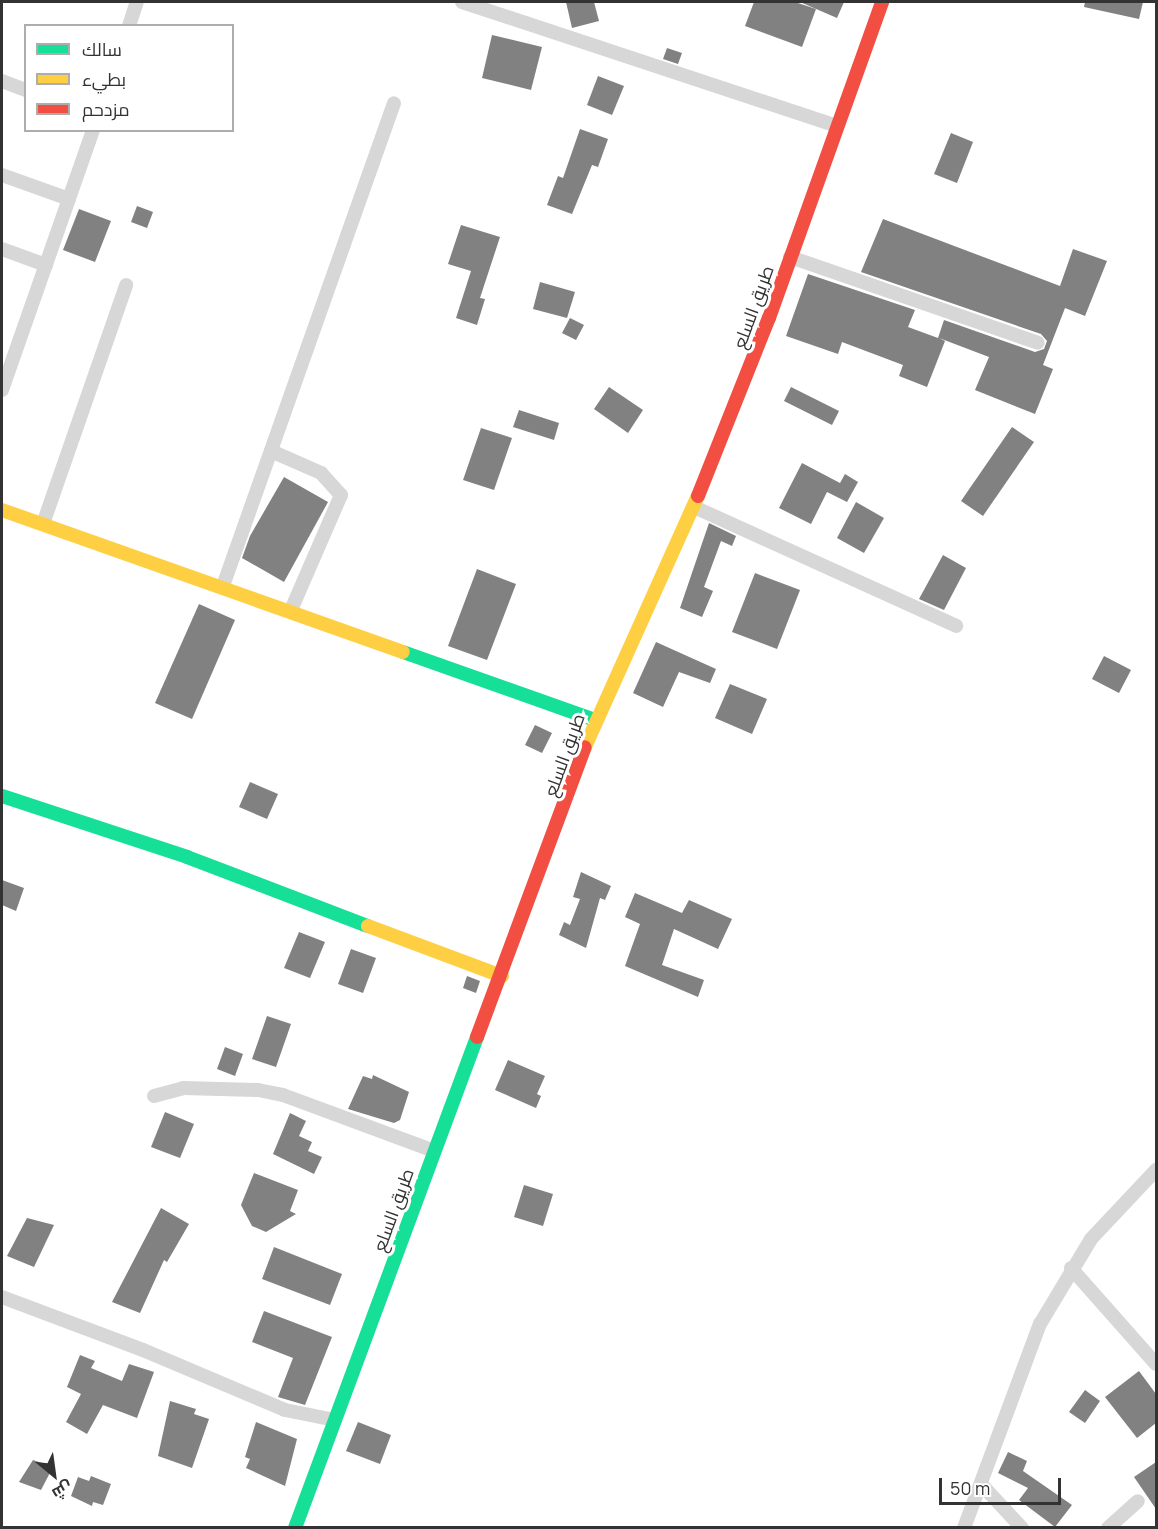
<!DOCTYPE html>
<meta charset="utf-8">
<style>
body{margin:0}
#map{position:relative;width:1158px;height:1529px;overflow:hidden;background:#fff;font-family:Manrope,Cairo,sans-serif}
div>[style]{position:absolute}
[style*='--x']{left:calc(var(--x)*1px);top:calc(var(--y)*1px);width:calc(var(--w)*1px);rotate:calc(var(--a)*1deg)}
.building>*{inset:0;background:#818181}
.street>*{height:14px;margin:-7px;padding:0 7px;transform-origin:7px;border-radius:7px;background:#d7d7d7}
.fast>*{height:14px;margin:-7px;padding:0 7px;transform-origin:7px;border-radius:7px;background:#16e098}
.slow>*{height:14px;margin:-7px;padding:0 7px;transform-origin:7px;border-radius:7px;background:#ffcf43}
.jam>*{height:14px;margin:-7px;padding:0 7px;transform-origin:7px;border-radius:7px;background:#f24e42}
span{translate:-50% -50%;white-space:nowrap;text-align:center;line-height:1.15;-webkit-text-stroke:6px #fff;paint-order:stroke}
.street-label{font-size:18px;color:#333}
.frame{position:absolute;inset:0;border:3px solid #333;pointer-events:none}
.legend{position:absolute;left:24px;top:24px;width:210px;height:108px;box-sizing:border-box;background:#fff;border:2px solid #adadad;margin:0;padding:8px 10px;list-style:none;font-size:18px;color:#333}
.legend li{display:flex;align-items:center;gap:12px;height:30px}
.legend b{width:30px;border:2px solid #adadad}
.north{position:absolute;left:24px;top:1445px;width:60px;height:60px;-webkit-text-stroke:4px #fff;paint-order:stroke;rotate:151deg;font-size:16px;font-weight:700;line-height:24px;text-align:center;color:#333}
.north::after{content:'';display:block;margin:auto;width:21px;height:27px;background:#333;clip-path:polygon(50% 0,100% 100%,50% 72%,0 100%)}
.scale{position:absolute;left:939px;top:1478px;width:122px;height:27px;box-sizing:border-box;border:3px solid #333;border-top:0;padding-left:8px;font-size:18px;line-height:21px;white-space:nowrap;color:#333;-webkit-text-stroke:4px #fff;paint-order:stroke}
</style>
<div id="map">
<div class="building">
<div style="clip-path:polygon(566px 2px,594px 2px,599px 21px,572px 28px)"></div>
<div style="clip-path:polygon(754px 2px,795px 2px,816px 9px,802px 47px,745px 26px)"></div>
<div style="clip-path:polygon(800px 2px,844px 2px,837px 18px)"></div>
<div style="clip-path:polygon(1085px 2px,1143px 2px,1139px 19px,1084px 7px)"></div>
<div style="clip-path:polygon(492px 35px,542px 47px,531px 90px,482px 78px)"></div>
<div style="clip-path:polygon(667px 48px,682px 53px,678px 64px,663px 59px)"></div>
<div style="clip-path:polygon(598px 76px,624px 86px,612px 115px,587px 105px)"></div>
<div style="clip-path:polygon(580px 129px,608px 139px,598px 167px,592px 165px,572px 214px,547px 205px,558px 176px,563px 178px)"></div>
<div style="clip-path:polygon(951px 133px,973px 142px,957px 183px,934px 174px)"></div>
<div style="clip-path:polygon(137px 206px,153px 212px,147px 228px,131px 222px)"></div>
<div style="clip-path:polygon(79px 209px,111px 221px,95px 262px,63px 250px)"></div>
<div style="clip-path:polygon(883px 219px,1060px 286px,1073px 249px,1107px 261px,1085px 316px,1065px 308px,1043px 365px,1053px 369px,1035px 414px,975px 390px,989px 357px,939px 338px,945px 341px,927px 387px,899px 376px,903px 365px,842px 342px,838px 354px,786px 336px,808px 274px,915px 310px,908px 327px,938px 338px,944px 320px,1035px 352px,1044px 349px,1047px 341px,1041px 334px,861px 272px)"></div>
<div style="clip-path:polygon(461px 225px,500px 237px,480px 298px,485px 299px,477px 325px,456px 318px,471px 271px,448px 264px)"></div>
<div style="clip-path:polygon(540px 282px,575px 292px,567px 318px,533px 309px)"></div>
<div style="clip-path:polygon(570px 318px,584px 325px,576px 340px,562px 333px)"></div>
<div style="clip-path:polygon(609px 387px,643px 410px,628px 433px,594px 409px)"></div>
<div style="clip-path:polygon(791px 387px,839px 411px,832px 425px,784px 401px)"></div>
<div style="clip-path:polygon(519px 410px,559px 423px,554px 440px,513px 427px)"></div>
<div style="clip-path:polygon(1012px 427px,1034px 442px,983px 516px,961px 501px)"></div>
<div style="clip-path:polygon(481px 428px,512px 438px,494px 490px,463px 480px)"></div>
<div style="clip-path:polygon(802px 463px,840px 483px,845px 474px,858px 482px,847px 502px,827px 492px,811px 524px,779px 508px)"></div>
<div style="clip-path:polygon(284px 477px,328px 502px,284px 582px,242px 558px,250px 536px)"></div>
<div style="clip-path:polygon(856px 502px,884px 518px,864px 553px,837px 538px)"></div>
<div style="clip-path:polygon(709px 523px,736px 536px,732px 546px,721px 541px,704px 587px,713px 591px,702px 617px,680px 608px)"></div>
<div style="clip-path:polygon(943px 555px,966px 568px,944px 610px,919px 599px)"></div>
<div style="clip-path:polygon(477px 569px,516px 584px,487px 660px,448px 646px)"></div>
<div style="clip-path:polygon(755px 573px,800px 590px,777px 649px,732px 632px)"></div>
<div style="clip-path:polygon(199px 604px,235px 620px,192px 719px,155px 703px)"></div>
<div style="clip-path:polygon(656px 642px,716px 669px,710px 683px,679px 672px,663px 707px,633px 693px)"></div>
<div style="clip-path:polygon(1104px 656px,1131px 670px,1119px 693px,1092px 679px)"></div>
<div style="clip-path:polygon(730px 684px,767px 699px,752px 734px,715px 718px)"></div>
<div style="clip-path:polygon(535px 725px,552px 733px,542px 753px,525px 745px)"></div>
<div style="clip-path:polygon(250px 782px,278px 794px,267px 819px,239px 807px)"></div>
<div style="clip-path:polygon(581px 872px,611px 886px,605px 900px,600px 898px,586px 948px,559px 935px,564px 922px,570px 925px,580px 899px,573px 897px)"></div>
<div style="clip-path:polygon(2px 880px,24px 888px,16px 911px,2px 905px)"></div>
<div style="clip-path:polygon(635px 893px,682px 913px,689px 900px,732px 919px,718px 949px,674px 929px,662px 965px,704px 980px,698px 997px,625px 966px,640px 924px,625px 917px)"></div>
<div style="clip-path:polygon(299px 932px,325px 942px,310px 978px,284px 968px)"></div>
<div style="clip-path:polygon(351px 949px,376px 958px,363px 993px,338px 984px)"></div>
<div style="clip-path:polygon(467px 976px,480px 981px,476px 993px,463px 988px)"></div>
<div style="clip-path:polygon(267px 1016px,291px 1024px,276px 1067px,252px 1059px)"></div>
<div style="clip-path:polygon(225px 1047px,243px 1054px,235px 1076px,217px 1069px)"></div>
<div style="clip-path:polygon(508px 1060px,545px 1076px,537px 1094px,541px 1096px,536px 1108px,495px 1090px)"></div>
<div style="clip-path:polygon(373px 1075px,409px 1092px,400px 1120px,394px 1123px,348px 1109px,363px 1076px,372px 1079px)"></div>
<div style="clip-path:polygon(165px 1112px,194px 1124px,180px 1158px,151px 1147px)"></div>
<div style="clip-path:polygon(290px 1113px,306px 1121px,299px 1136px,312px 1142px,308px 1151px,322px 1157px,314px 1174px,273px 1154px)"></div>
<div style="clip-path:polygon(254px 1173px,298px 1190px,290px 1211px,296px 1214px,266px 1232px,252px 1226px,241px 1205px)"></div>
<div style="clip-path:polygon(524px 1185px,553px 1194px,543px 1226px,514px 1217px)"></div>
<div style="clip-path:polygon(161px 1208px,189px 1224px,167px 1262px,164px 1260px,140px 1313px,112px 1302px)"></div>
<div style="clip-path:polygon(27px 1218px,54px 1225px,34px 1267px,7px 1256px)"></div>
<div style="clip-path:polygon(274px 1247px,342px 1274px,330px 1305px,262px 1279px)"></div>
<div style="clip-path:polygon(264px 1311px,332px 1337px,305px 1405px,278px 1397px,293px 1358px,252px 1342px)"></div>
<div style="clip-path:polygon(80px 1355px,95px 1361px,91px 1368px,122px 1381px,129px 1364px,154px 1372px,137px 1418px,103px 1405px,87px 1434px,66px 1422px,81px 1394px,67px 1387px)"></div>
<div style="clip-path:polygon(1139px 1371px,1156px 1394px,1156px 1423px,1137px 1438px,1105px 1397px)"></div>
<div style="clip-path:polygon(1085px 1390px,1100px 1401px,1085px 1423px,1069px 1412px)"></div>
<div style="clip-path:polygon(170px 1401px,196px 1409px,194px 1414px,209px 1419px,192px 1468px,158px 1456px)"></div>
<div style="clip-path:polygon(256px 1422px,297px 1439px,285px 1486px,246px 1468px,250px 1459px,245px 1457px)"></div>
<div style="clip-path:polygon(358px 1422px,391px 1435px,380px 1464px,346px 1451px)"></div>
<div style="clip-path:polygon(1008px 1452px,1027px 1461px,1023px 1471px,1072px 1505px,1055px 1527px,1019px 1500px,1028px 1488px,998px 1473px)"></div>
<div style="clip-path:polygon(33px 1460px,53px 1467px,41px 1490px,19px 1482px)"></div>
<div style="clip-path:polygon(1156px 1462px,1156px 1509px,1134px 1477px)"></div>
<div style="clip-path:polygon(91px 1476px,111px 1484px,103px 1505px,93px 1502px,92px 1506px,71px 1496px,78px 1477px,89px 1481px)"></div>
</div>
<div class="street">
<div style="--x:462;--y:2;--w:393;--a:18.3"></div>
<div style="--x:129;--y:26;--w:25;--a:-72"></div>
<div style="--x:2;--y:81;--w:26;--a:21"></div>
<div style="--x:2;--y:175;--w:71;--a:19.7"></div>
<div style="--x:2;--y:249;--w:47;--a:20"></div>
<div style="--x:790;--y:257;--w:262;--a:19.1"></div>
<div style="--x:2;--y:390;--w:275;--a:-70.7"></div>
<div style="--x:271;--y:451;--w:55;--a:23.7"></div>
<div style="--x:321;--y:473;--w:30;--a:48"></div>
<div style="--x:341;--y:495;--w:125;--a:113.5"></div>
<div style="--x:694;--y:507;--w:288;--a:24.4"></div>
<div style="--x:43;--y:524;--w:253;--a:-70.8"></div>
<div style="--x:223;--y:586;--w:512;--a:-70.5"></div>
<div style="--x:154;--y:1096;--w:30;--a:-15"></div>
<div style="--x:183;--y:1088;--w:75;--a:1.5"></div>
<div style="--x:258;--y:1090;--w:25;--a:11"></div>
<div style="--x:283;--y:1095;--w:161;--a:20.3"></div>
<div style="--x:1071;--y:1268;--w:128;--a:48.5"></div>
<div style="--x:2;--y:1297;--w:151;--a:20.6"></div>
<div style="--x:143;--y:1350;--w:154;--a:22.9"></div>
<div style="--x:285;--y:1410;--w:51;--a:11.3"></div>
<div style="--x:982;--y:1485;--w:59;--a:47.1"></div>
<div style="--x:964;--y:1528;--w:218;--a:-69.6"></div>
<div style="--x:1040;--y:1324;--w:99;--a:-59"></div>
<div style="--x:1091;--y:1239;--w:95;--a:-46.7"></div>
<div style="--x:1108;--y:1528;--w:40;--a:-42"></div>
</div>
<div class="fast">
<div style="--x:403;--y:652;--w:204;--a:19.5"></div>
<div style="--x:2;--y:796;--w:195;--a:18.2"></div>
<div style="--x:187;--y:857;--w:194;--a:20.9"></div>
<div style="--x:295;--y:1528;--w:524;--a:-69.66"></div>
</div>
<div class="slow">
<div style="--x:2;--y:510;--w:425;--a:19.5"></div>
<div style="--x:585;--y:747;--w:275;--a:-65.8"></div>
<div style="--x:368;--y:926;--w:143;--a:20.5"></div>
</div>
<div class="jam">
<div style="--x:698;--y:496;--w:192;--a:-68.3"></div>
<div style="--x:769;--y:318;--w:336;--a:-70.3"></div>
<div style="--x:477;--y:1037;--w:309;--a:-69.6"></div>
</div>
<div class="street-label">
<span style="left:753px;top:307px;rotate:-70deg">طريق السلع</span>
<span style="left:564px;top:755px;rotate:-70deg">طريق السلع</span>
<span style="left:393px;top:1210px;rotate:-70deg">طريق السلع</span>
</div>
<div class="frame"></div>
<ul class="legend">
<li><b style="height:8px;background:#16e098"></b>سالك</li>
<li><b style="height:8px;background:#ffcf43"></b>بطيء</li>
<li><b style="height:8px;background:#f24e42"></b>مزدحم</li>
</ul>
<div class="north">ش</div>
<div class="scale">50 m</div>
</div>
